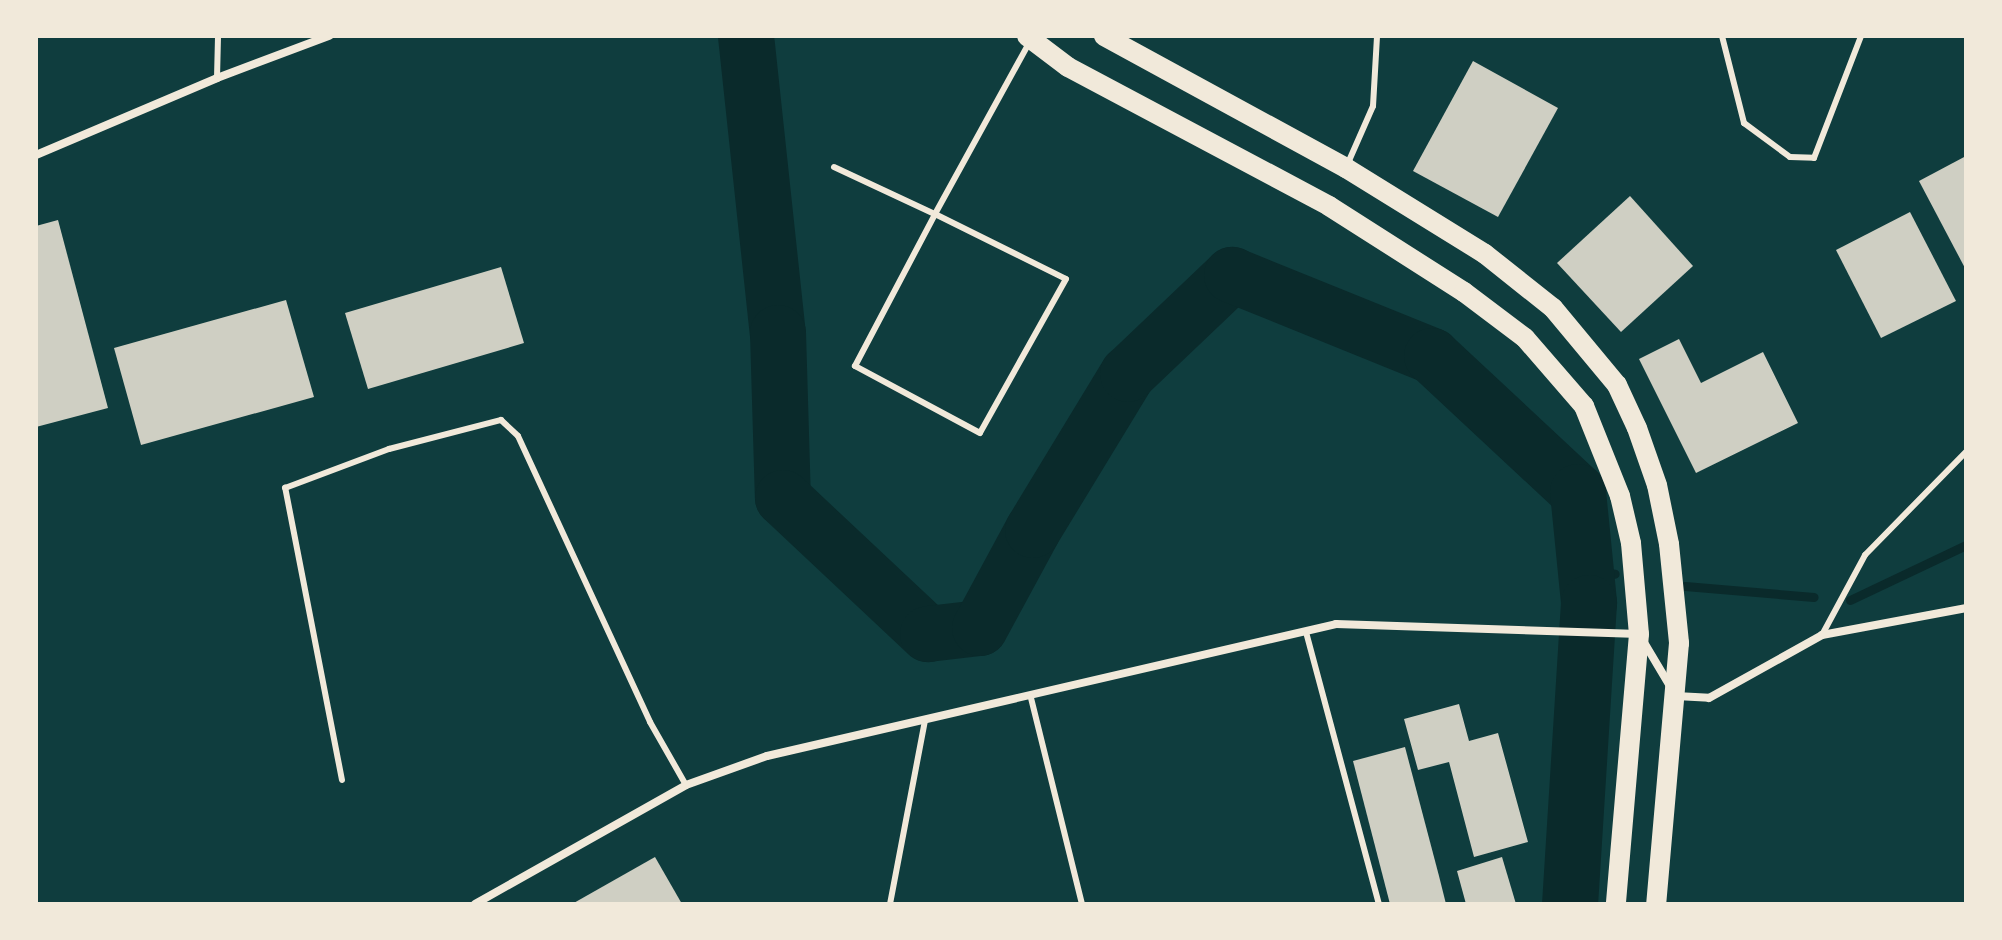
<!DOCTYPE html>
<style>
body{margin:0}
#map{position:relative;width:2002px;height:940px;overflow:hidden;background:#0f3d3e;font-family:"Roboto Condensed",sans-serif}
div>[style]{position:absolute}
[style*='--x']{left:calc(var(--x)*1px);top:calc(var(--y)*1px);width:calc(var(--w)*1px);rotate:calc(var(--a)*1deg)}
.stream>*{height:9px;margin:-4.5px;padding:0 4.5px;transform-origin:4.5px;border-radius:4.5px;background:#0a2a2b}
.river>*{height:56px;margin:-28px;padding:0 28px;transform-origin:28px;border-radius:28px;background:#0a2a2b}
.building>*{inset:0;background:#cfcfc3}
.service>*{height:6px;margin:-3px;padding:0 3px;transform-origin:3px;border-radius:3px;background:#f1e9da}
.minor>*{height:8px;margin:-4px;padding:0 4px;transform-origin:4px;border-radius:4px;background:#f1e9da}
.primary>*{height:20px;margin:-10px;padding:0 10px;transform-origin:10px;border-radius:10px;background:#f1e9da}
span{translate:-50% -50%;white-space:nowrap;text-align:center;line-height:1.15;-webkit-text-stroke:6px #f1e9da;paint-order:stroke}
.frame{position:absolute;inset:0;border:38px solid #f1e9da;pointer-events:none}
</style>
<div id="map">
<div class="stream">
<div style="--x:1585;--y:569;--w:30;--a:9"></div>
<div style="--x:1685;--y:586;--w:129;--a:4.9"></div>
<div style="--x:1850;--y:600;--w:128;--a:-25.4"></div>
</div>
<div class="river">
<div style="--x:746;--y:36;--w:299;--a:83.9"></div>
<div style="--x:778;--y:333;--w:165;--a:88.3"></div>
<div style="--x:783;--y:498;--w:199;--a:43.2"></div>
<div style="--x:928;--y:634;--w:52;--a:-6.6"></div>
<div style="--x:980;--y:628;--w:111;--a:-61.6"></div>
<div style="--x:1033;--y:530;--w:183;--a:-58.7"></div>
<div style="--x:1128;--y:374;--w:144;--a:-43.6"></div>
<div style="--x:1232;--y:275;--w:216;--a:22"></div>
<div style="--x:1432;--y:356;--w:200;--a:43"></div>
<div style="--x:1578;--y:492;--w:112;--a:84.3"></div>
<div style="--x:1589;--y:603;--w:302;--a:93.6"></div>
</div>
<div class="building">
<div style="clip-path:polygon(1473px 61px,1558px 108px,1498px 217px,1413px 171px)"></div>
<div style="clip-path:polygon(1966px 156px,1966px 270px,1919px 181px)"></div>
<div style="clip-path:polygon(1630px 196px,1693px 266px,1621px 332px,1557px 263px)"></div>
<div style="clip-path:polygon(1910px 212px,1956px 301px,1881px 338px,1836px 250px)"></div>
<div style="clip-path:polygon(58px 220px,108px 408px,36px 427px,36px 226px)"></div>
<div style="clip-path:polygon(501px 267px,524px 343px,368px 389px,345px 313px)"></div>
<div style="clip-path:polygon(286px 300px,314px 397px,141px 445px,114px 348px)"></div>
<div style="clip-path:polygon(1679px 339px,1701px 383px,1763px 352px,1798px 423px,1696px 473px,1639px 359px)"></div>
<div style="clip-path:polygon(1459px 704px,1469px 741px,1498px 733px,1528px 842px,1474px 857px,1449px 762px,1418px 770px,1404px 719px)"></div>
<div style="clip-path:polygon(1405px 747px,1439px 876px,1446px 904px,1390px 904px,1353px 761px)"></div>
<div style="clip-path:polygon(655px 857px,682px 904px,572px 904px)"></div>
<div style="clip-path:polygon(1502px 857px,1516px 904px,1466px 904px,1457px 871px)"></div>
</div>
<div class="service">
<div style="--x:1722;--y:36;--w:90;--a:75.8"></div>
<div style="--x:1744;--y:123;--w:57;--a:36.5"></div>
<div style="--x:1790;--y:157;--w:24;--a:2"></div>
<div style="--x:1814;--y:158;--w:131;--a:-68.9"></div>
<div style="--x:217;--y:78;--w:42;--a:-88.6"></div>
<div style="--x:1348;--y:163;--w:62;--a:-66.3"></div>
<div style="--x:1373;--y:106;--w:70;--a:-86.7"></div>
<div style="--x:834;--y:167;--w:111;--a:25"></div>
<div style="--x:935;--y:214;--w:146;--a:26.4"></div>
<div style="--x:1066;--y:279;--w:176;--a:119.2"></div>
<div style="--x:980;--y:433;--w:142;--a:-151.8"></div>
<div style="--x:855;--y:366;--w:172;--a:-62.2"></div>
<div style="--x:935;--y:214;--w:197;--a:-61.2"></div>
<div style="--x:1306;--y:632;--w:282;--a:75"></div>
<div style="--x:1822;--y:635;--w:91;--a:-61.7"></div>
<div style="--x:1865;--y:555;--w:144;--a:-45.6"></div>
<div style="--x:1031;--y:698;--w:212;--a:76.1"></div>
<div style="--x:342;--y:780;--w:298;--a:-101"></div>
<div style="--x:285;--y:488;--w:111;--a:-20.6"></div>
<div style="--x:389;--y:449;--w:116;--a:-14.5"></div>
<div style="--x:501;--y:420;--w:23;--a:43"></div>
<div style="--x:518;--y:436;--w:315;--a:65.2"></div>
<div style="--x:650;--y:722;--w:73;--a:60.3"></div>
<div style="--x:890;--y:904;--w:186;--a:-79.2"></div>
</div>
<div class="minor">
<div style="--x:36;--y:155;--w:197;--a:-23"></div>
<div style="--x:217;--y:78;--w:120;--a:-20.6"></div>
<div style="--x:475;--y:904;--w:242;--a:-29.4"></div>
<div style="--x:686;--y:785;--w:86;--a:-19.7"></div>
<div style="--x:767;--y:756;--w:584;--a:-13.06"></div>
<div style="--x:1336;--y:624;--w:303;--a:1.9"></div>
<div style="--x:1639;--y:634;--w:72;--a:59.2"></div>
<div style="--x:1676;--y:696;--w:33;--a:3"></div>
<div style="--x:1709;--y:698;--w:129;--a:-29.1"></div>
<div style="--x:1822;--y:635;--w:147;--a:-10.6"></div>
</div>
<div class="primary">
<div style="--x:1027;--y:36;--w:51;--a:37.1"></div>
<div style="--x:1068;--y:67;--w:296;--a:28"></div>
<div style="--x:1329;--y:206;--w:160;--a:32.5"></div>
<div style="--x:1464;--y:292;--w:76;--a:37"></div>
<div style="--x:1525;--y:338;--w:90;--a:49.1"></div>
<div style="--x:1584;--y:406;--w:97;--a:68.2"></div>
<div style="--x:1620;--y:496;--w:48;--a:76.8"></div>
<div style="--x:1631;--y:543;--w:91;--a:85"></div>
<div style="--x:1639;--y:634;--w:271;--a:94.9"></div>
<div style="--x:1104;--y:36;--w:276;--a:28.6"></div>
<div style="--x:1346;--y:168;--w:163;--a:31.7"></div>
<div style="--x:1485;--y:254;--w:87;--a:38.5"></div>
<div style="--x:1553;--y:308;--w:100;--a:50.3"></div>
<div style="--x:1617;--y:385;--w:47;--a:65.1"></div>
<div style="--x:1637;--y:428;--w:60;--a:70.7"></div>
<div style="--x:1657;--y:485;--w:60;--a:78.5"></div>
<div style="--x:1669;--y:544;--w:100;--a:84.2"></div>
<div style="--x:1679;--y:643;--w:262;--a:95"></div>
</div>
<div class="frame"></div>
</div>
